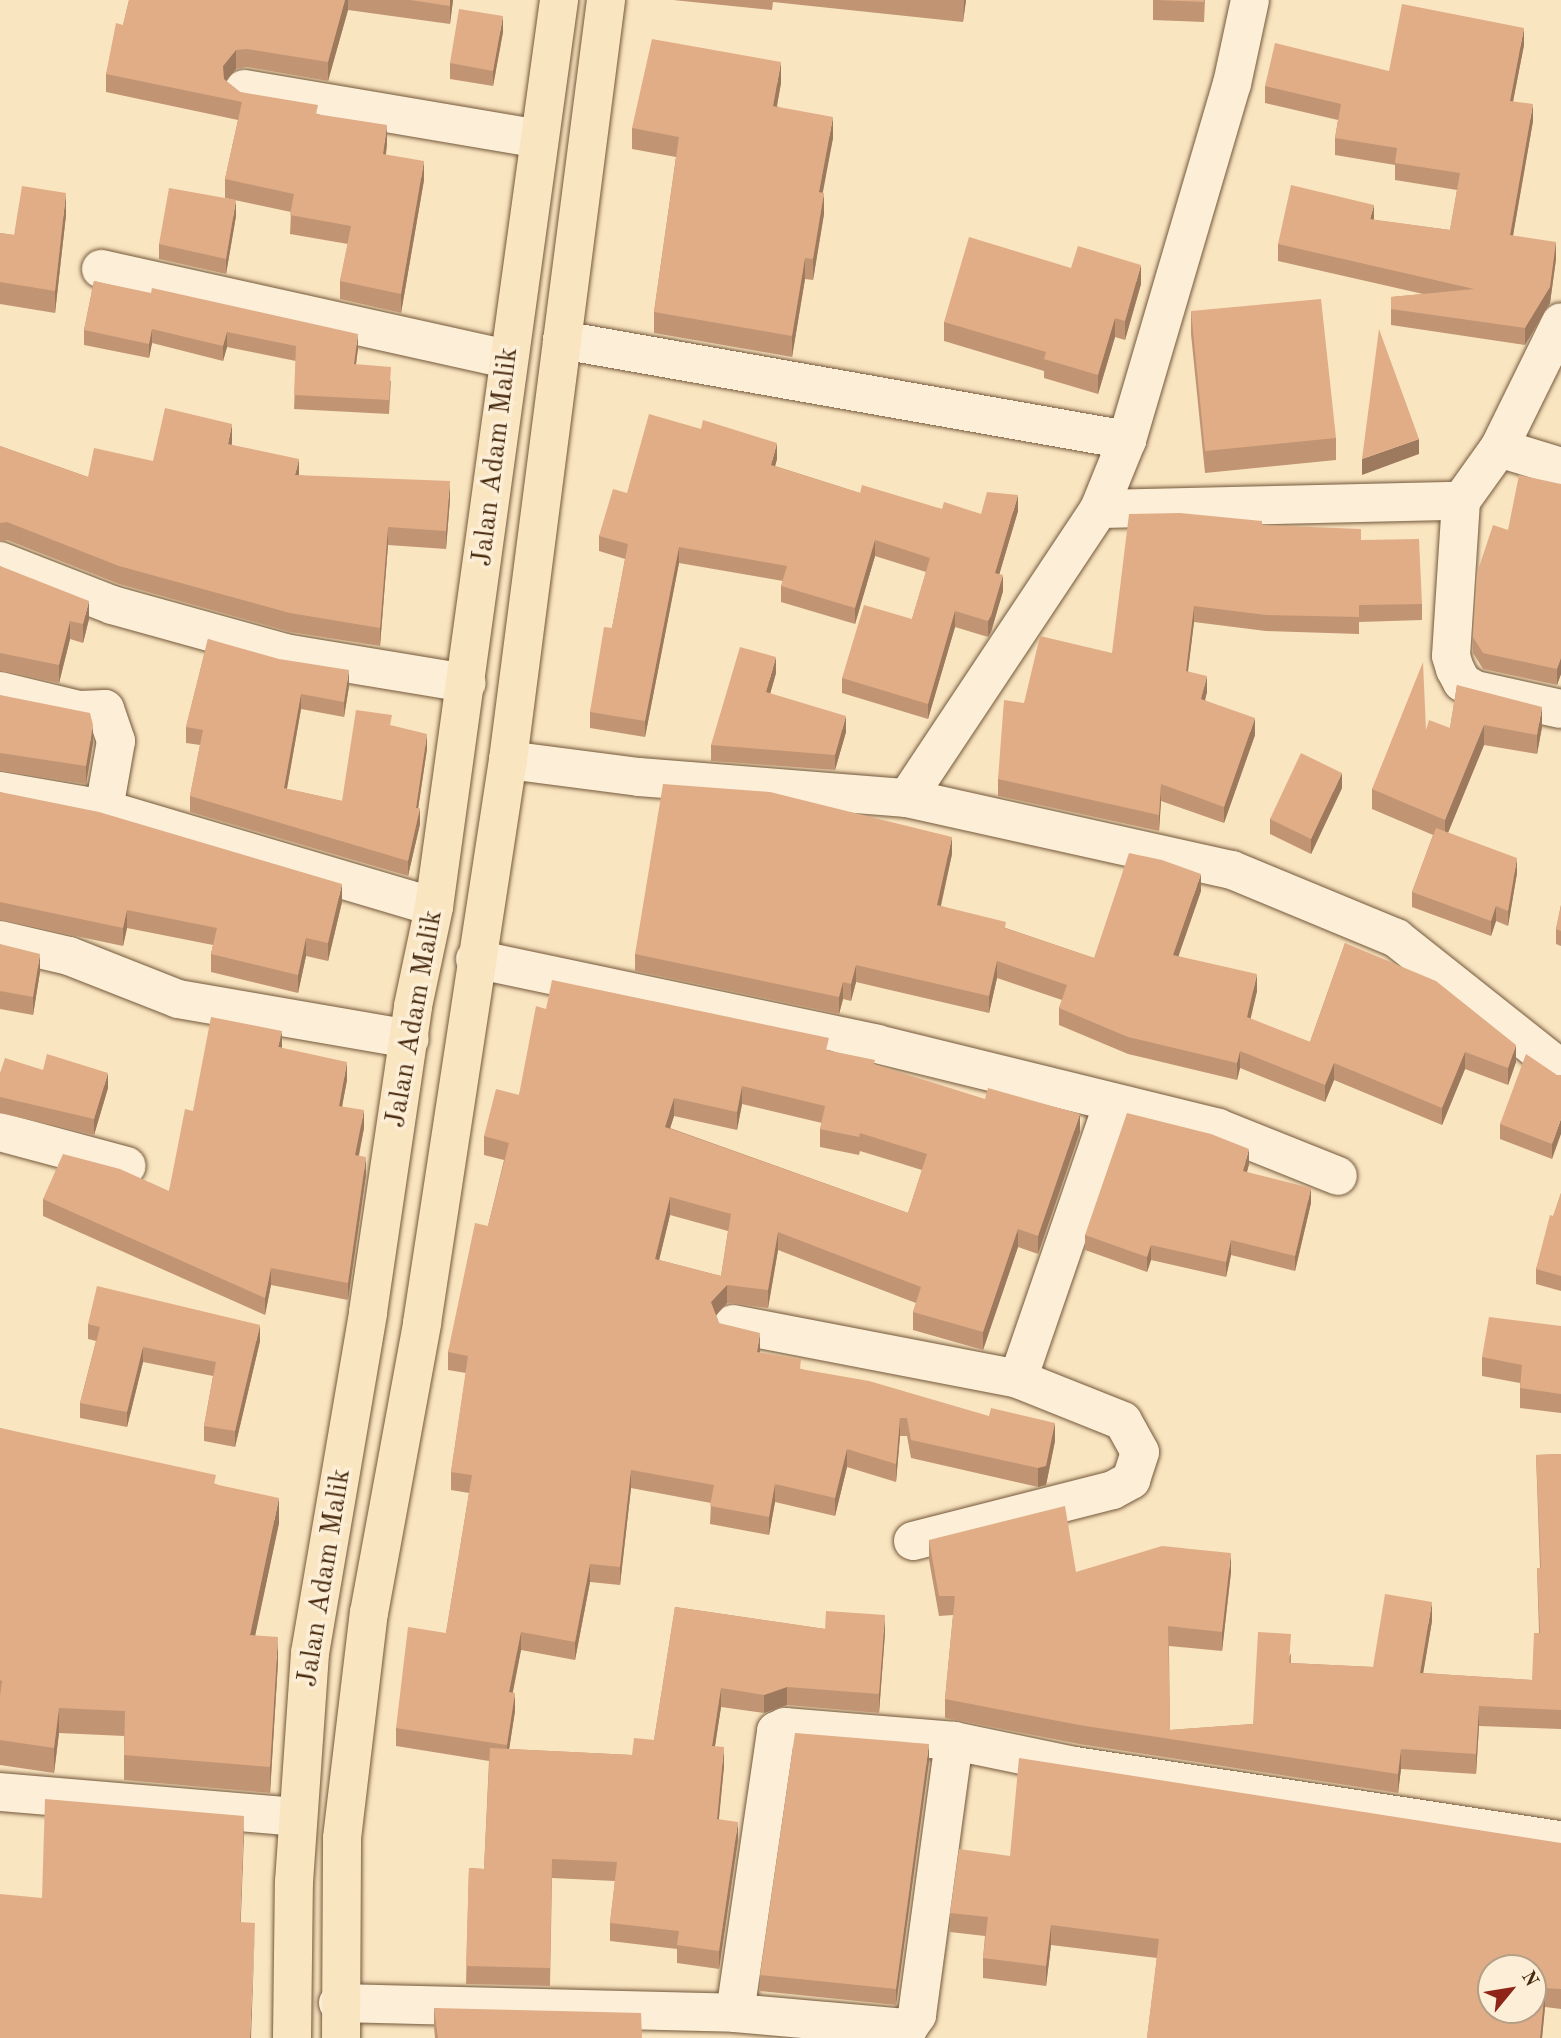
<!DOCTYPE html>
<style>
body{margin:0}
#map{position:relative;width:1561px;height:2038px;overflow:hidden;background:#fae5c1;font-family:"Old Standard TT",serif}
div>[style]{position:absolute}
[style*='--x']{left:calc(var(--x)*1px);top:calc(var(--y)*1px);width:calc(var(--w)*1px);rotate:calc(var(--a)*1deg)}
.roads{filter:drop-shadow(0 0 2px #74583a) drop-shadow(0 0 2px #74583a)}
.minor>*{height:38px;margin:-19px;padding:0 19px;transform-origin:19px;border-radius:19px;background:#fceed7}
.major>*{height:38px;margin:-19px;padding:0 19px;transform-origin:19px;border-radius:19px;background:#fae5c1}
.wall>*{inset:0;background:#c19574}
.shaded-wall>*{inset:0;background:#9d795e}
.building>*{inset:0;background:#e0ad87}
span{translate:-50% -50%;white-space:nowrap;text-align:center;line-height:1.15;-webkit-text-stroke:7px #fceed7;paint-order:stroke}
.street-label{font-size:28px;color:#47290d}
.north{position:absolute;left:1477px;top:1954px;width:70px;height:70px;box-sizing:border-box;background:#fceed7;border:2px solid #b49f86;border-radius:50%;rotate:60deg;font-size:19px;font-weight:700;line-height:28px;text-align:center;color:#47290d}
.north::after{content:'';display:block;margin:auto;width:24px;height:32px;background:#8f2418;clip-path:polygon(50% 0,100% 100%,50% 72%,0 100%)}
</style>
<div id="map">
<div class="roads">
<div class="minor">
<div style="--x:244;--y:89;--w:299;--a:9.6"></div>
<div style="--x:101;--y:269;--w:417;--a:12.5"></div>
<div style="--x:562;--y:340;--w:574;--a:10.04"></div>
<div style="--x:1499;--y:448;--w:140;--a:-63.8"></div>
<div style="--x:1461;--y:501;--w:155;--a:93.7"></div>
<div style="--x:1451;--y:656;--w:14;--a:73"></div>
<div style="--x:1455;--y:669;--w:15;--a:62"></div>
<div style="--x:1462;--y:682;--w:15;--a:32"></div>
<div style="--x:1475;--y:690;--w:88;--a:12.5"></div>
<div style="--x:1099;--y:509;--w:74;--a:-67.9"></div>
<div style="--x:1127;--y:440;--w:371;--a:-73.6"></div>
<div style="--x:1232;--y:84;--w:86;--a:-77.9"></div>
<div style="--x:0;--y:561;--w:120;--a:21.4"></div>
<div style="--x:112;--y:605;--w:180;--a:15.5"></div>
<div style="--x:285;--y:653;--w:184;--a:9.4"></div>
<div style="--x:0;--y:691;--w:81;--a:13.5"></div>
<div style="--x:79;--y:710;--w:26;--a:-2"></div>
<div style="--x:105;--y:709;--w:34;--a:71"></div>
<div style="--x:116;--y:741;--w:69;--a:100"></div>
<div style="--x:508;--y:760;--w:132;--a:7.4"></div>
<div style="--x:639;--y:777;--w:269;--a:4.5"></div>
<div style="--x:907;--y:798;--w:333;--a:12.5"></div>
<div style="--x:1232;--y:870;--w:178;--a:22.5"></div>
<div style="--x:1396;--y:938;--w:211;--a:38.4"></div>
<div style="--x:0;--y:791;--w:106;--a:9.8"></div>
<div style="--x:104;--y:809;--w:344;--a:16.5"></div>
<div style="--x:907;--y:798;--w:347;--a:-56.4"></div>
<div style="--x:1099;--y:509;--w:362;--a:-1.3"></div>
<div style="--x:1461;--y:501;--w:65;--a:-54.4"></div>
<div style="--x:1499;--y:448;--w:65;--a:17"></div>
<div style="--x:0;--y:940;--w:71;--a:13.1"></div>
<div style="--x:69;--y:956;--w:117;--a:21.5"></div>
<div style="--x:178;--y:999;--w:235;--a:9.8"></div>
<div style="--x:475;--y:959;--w:411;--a:11.9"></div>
<div style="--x:877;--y:1044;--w:351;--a:13.8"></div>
<div style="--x:1218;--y:1128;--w:129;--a:21.8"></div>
<div style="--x:0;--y:1132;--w:131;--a:15"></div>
<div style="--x:733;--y:1324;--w:290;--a:10.9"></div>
<div style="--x:913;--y:1541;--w:206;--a:-14.3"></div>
<div style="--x:1113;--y:1490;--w:21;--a:-29"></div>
<div style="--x:1131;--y:1480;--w:29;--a:-72"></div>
<div style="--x:1140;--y:1452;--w:35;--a:-119"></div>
<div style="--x:1123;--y:1421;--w:113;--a:-158.2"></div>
<div style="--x:1018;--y:1379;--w:292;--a:-71"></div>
<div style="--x:0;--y:1792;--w:299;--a:4.8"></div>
<div style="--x:338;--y:2003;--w:397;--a:1.4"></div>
<div style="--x:735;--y:2013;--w:174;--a:5"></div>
<div style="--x:908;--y:2028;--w:16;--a:-55"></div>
<div style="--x:917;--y:2015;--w:276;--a:-82.3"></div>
<div style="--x:954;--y:1741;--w:124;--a:11.7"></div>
<div style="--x:1075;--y:1766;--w:492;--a:8.7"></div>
<div style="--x:735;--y:2013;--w:285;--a:-81.7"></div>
<div style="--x:776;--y:1731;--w:10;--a:-24"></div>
<div style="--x:785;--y:1727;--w:170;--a:4.7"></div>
</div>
<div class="major">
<div style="--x:292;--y:2038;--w:156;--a:-89.3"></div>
<div style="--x:294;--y:1882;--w:230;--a:-86"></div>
<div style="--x:310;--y:1653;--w:346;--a:-80.3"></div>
<div style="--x:368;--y:1312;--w:309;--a:-81.6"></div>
<div style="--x:413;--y:1006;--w:101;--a:-78"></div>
<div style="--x:434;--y:907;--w:916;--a:-82.15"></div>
<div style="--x:341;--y:2038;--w:200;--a:-89.7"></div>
<div style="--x:342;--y:1838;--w:227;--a:-83.2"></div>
<div style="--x:369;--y:1613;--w:295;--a:-79.6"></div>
<div style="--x:422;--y:1323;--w:570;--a:-81.32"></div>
<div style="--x:508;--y:760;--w:766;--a:-82.65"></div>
</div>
</div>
<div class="wall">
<div style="clip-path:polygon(129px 0,453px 0,450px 24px,348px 10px,328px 81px,247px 67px,236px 69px,226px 81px,240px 92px,318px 114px,387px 144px,386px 155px,424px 180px,401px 313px,340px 299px,340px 281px,348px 244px,290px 234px,291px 212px,225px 198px,225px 179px,238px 120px,106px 92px,106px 74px,123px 25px)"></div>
<div style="clip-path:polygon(673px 0,966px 0,963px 22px,773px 2px,772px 10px)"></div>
<div style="clip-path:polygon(1153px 0,1205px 0,1204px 22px,1153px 20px)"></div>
<div style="clip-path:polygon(503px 32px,493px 86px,450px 79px,450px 63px)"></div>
<div style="clip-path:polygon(1524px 45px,1513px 101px,1533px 121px,1513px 236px,1556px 259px,1550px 303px,1525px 345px,1391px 325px,1391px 297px,1423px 294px,1278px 261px,1278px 244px,1374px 220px,1450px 230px,1457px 190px,1395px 180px,1395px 165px,1335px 155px,1335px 138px,1338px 120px,1265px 103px,1265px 86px,1389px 71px)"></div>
<div style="clip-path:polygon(781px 83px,777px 106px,833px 138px,822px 193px,824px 214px,813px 280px,805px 279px,792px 357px,654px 333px,654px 312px,676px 157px,632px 149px,632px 128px)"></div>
<div style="clip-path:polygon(66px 215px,55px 313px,0 304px,0 233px,14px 235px)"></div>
<div style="clip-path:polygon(236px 216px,226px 274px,159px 259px,159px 244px)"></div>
<div style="clip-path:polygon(1071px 268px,1141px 284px,1125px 340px,1115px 337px,1098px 394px,1044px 378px,1044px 371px,944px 341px,944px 322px)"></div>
<div style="clip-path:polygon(94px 281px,358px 348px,356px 365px,391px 381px,389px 414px,294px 409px,296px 361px,227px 347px,223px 361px,152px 343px,149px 358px,84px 345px,84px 330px)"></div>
<div style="clip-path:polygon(1191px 311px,1336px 438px,1336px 460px,1205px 473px,1191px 334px)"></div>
<div style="clip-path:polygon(232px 442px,232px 445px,299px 475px,450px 499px,446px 549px,388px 545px,380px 646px,290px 632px,119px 584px,7px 540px,0 542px,0 446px,88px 477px)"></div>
<div style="clip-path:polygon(777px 459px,775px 466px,860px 493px,942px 509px,981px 514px,1018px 511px,999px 574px,1003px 591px,991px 632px,988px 637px,955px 627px,928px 719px,842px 693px,842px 678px,912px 619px,926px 572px,875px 556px,855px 624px,781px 602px,781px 586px,783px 581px,679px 563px,645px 737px,590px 728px,590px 712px,612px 628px,625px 559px,599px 551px,599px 536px,627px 493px)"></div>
<div style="clip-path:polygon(1561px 484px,1561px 674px,1557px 685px,1483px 669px,1473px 653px,1473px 637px,1508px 530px)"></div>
<div style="clip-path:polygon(1262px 526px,1361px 540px,1422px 604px,1422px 620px,1359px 622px,1359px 634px,1266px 631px,1194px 622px,1188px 671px,1207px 692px,1205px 700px,1255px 735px,1224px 823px,1161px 801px,1159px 831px,998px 796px,998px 779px,1024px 703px,1112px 653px)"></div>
<div style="clip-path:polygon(0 566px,89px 619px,83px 643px,70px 639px,59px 683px,0 671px)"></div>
<div style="clip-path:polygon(208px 639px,349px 686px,344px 717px,301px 709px,287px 789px,342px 801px,392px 726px,427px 749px,418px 808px,420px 824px,408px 876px,190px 812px,190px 796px,200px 745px,186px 743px,186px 727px)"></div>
<div style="clip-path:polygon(776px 673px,770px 694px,846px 732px,835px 770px,711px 761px,711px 745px)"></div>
<div style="clip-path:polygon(1457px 685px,1542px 727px,1537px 754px,1484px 745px,1448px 833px,1517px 873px,1508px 926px,1496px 921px,1491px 936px,1412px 907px,1412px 892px,1433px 835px,1372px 809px,1372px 789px,1426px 730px,1450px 728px)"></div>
<div style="clip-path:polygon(0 695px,93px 743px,86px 784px,0 771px)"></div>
<div style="clip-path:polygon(1342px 788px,1311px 854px,1270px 834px,1270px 819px)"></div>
<div style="clip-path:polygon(0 792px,342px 902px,328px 961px,306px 956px,298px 993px,211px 972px,211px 954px,213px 945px,127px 928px,123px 946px,0 920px)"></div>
<div style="clip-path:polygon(952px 854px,941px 906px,1094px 958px,1201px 891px,1178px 956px,1257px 991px,1250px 1019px,1310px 1042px,1345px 943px,1516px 1062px,1508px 1085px,1465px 1069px,1442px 1125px,1334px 1080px,1325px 1102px,1240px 1068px,1237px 1080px,1128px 1054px,1059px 1025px,1059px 1008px,1062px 1000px,997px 978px,989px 1013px,856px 982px,851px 1001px,843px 999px,839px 1014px,635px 971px,635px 954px)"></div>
<div style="clip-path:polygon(1561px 905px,1561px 946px,1556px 944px,1556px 929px)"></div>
<div style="clip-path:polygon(0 944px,40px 972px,33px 1015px,0 1009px)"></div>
<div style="clip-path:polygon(evenodd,546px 1009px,829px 1050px,1080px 1132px,1038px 1254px,1018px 1247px,983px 1350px,913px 1330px,913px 1312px,916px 1303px,778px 1250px,768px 1308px,727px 1303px,716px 1315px,719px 1323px,760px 1353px,801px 1369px,1055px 1441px,1046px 1485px,1038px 1487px,911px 1458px,907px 1436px,900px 1436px,896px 1482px,847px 1467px,835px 1516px,775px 1502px,769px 1535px,710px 1524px,711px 1503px,631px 1488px,620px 1585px,590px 1582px,575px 1660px,521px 1650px,513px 1692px,515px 1711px,509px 1749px,632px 1755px,654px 1740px,675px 1607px,825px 1629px,885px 1633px,879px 1713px,787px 1705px,764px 1713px,721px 1707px,715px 1746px,724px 1766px,719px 1819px,738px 1840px,719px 1969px,677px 1963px,677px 1949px,610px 1941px,610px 1923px,615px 1881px,552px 1878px,550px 1986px,466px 1984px,469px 1868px,484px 1869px,489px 1761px,396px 1746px,396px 1728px,446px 1633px,469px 1493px,451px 1490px,451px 1472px,466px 1373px,448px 1370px,448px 1352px,488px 1226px,504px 1160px,484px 1155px,484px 1136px,519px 1095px,546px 1009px,742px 1104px,822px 1123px,820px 1129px,820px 1147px,859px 1155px,860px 1151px,922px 1170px,908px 1213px,670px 1128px,674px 1116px,737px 1130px,742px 1104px,546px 1009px,670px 1215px,728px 1231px,721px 1276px,659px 1260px,670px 1215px)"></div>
<div style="clip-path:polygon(282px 1048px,347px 1080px,342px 1106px,364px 1128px,359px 1156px,366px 1175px,348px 1300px,271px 1285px,265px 1315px,43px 1216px,43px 1199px,169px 1191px,193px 1111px)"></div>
<div style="clip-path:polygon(43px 1070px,108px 1088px,94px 1135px,0 1113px,0 1073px)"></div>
<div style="clip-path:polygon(1557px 1075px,1552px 1159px,1500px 1139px,1500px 1124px)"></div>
<div style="clip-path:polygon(1249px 1164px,1247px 1172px,1311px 1203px,1295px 1271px,1231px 1255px,1226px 1277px,1151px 1260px,1147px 1272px,1085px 1250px,1085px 1235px)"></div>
<div style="clip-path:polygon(1561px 1193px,1561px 1291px,1536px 1284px,1536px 1269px)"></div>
<div style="clip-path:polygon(88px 1324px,260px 1341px,235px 1447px,204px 1441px,204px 1426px,213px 1376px,143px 1362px,127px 1427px,80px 1418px,80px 1403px,96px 1341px,88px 1339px)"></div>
<div style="clip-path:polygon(1561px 1326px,1561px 1413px,1520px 1408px,1520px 1383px,1482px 1376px,1482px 1357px)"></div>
<div style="clip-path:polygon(0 1428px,216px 1484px,279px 1523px,255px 1635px,278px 1662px,270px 1793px,124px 1780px,124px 1736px,59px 1733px,54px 1773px,0 1765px)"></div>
<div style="clip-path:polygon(1561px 1454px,1561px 1729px,1479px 1726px,1476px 1774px,1401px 1769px,1398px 1793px,1079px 1744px,945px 1718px,945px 1699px,953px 1615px,939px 1616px,929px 1560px,929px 1540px,1076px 1572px,1231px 1572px,1222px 1651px,1169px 1646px,1170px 1730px,1253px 1724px,1291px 1653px,1291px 1663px,1373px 1667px,1432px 1621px,1423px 1673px,1532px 1680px,1539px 1633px,1537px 1568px,1540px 1568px,1536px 1455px)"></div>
<div style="clip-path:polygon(929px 1761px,896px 2005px,760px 1991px,760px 1975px)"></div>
<div style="clip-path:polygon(1561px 1843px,1561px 2009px,1545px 2007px,1542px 2038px,1147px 2038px,1157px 1958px,1051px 1945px,1046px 1986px,983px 1978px,983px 1958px,985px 1936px,950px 1932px,950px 1913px,1010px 1856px)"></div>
<div style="clip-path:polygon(434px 2008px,642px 2038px,435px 2038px,434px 2027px)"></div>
</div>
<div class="shaded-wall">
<div style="clip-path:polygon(345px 0,348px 0,348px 10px,328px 81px,328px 62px)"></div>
<div style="clip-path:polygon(450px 0,453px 0,450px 24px)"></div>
<div style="clip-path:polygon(964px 0,966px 0,963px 22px)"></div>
<div style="clip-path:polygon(503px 16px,503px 32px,493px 86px,493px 71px)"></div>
<div style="clip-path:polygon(1524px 28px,1524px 45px,1510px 117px,1510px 101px)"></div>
<div style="clip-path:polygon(236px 50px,236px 69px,223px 85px,223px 66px)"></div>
<div style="clip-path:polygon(781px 62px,781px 83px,773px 127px,773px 106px)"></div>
<div style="clip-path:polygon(1533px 104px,1533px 121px,1510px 252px,1510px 235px)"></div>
<div style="clip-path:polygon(833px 117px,833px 138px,819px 213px,819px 192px)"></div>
<div style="clip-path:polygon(387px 125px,387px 144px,383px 173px,383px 154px)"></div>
<div style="clip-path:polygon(424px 161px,424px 180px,401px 313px,401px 294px)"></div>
<div style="clip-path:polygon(66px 193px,66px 215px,55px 313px,55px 291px)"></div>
<div style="clip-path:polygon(824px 193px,824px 214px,813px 280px,813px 259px)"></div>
<div style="clip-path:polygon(236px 200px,236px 216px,226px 274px,226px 259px)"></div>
<div style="clip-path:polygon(1374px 205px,1374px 222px,1370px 219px)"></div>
<div style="clip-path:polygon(1556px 242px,1556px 259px,1550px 303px,1525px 345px,1525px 328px)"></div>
<div style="clip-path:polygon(805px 258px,805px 279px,792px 357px,792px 336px)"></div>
<div style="clip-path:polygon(1141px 265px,1141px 284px,1125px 340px,1125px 321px)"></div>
<div style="clip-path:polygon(1115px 318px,1115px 337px,1098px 394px,1098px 375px)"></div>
<div style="clip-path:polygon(152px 329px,152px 343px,149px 358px,149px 344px)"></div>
<div style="clip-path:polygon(227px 332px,227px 347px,223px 361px,223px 346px)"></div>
<div style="clip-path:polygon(358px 334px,358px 348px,354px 379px,354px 364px)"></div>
<div style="clip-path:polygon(232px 424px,232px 442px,228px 462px,228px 444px)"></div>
<div style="clip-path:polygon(1419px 439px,1419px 454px,1362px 475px,1362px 459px)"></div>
<div style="clip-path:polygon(777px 443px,777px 459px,771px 481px,771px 465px)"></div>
<div style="clip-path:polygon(299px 459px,299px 478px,295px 475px)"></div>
<div style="clip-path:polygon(450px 481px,450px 499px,446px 549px,446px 531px)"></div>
<div style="clip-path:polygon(1018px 495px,1018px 511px,995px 589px,995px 573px)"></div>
<div style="clip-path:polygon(388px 527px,388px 545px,380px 646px,380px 628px)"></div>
<div style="clip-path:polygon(875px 540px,875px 556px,855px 624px,855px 608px)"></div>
<div style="clip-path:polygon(679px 547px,679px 563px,645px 737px,645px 721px)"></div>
<div style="clip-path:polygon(1003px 575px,1003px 591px,991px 632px,988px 637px,988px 621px)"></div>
<div style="clip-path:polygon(89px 601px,89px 619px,83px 643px,83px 624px)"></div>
<div style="clip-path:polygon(1194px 606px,1194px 622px,1186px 687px,1186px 671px)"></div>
<div style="clip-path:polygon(955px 611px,955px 627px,928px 719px,928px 704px)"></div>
<div style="clip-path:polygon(70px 621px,70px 639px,59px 683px,59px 665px)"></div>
<div style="clip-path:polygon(776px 657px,776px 673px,766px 708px,766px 692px)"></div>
<div style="clip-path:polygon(1561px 658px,1561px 674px,1557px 685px,1557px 669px)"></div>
<div style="clip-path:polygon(349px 670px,349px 686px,344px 717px,344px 702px)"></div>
<div style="clip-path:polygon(1207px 676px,1207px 692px,1201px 715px,1201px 699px)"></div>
<div style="clip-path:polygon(301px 694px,301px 709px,284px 804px,284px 788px)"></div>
<div style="clip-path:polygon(1542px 707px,1542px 727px,1537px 754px,1537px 735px)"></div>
<div style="clip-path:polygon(846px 716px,846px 732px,835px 770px,835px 755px)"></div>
<div style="clip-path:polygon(1255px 718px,1255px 735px,1224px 823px,1224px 807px)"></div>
<div style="clip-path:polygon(93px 725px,93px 743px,86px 784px,86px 766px)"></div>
<div style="clip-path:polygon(1484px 725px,1484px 745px,1445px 840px,1445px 820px)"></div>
<div style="clip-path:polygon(427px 734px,427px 749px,416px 823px,416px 808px)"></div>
<div style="clip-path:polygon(1342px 773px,1342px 788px,1311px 854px,1311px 839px)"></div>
<div style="clip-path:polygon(1161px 784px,1161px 801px,1159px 831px,1159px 815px)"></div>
<div style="clip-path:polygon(420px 808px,420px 824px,408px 876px,408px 861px)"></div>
<div style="clip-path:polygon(952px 837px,952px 854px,937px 922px,937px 905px)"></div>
<div style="clip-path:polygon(1517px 858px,1517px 873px,1508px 926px,1508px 911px)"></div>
<div style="clip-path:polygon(1201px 874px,1201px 891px,1173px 972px,1173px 955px)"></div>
<div style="clip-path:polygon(342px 884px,342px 902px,328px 961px,328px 943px)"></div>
<div style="clip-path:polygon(1496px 906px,1496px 921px,1491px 936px,1491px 921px)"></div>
<div style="clip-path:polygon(127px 910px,127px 928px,123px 946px,123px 928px)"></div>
<div style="clip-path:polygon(306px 938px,306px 956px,298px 993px,298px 975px)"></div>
<div style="clip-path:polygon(40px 954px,40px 972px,33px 1015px,33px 997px)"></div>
<div style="clip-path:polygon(997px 961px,997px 978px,989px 1013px,989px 996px)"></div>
<div style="clip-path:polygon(856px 965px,856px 982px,851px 1001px,851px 984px)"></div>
<div style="clip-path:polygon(1257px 974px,1257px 991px,1247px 1034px,1247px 1017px)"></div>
<div style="clip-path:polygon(843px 982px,843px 999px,839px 1014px,839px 997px)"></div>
<div style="clip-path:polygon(282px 1031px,282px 1048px,278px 1047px)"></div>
<div style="clip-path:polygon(1516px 1045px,1516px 1062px,1508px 1085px,1508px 1068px)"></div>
<div style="clip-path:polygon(1240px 1051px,1240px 1068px,1237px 1080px,1237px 1063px)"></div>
<div style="clip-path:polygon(1465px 1052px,1465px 1069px,1442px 1125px,1442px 1108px)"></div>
<div style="clip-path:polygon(347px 1062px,347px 1080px,339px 1123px,339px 1106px)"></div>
<div style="clip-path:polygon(1334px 1063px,1334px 1080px,1325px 1102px,1325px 1085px)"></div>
<div style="clip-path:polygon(108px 1073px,108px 1088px,94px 1135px,94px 1119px)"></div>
<div style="clip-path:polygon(742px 1086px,742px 1104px,737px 1130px,737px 1112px)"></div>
<div style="clip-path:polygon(674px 1098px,674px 1116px,665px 1145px,665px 1127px)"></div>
<div style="clip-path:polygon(364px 1110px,364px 1128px,355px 1173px,355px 1155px)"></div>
<div style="clip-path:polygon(1080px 1114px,1080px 1132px,1038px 1254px,1038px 1236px)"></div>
<div style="clip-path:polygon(1561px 1119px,1561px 1134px,1552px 1159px,1552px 1144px)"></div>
<div style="clip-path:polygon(1249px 1149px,1249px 1164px,1243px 1187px,1243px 1171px)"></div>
<div style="clip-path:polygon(366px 1157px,366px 1175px,348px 1300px,348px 1283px)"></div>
<div style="clip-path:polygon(1311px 1188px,1311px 1203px,1295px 1271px,1295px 1256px)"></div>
<div style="clip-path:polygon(670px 1197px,670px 1215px,655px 1277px,655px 1259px)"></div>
<div style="clip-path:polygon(1018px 1229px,1018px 1247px,983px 1350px,983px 1332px)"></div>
<div style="clip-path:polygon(778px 1232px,778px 1250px,768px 1308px,768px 1290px)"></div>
<div style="clip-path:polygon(1231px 1240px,1231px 1255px,1226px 1277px,1226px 1262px)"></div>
<div style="clip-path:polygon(1151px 1245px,1151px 1260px,1147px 1272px,1147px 1257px)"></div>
<div style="clip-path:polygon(271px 1268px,271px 1285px,265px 1315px,265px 1298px)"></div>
<div style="clip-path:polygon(727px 1285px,727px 1303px,711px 1321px,711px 1302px)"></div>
<div style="clip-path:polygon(260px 1325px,260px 1341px,235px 1447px,235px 1431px)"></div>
<div style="clip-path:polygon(760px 1333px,760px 1351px,757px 1370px,757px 1352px)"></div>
<div style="clip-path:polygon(143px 1347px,143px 1362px,127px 1427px,127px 1412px)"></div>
<div style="clip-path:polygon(900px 1418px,900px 1436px,896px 1482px,896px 1464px)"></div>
<div style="clip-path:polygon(1055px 1423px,1055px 1441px,1046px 1485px,1038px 1487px,1038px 1468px)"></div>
<div style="clip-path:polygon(847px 1449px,847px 1467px,835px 1516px,835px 1498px)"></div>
<div style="clip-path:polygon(631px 1470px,631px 1488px,620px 1585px,620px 1567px)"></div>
<div style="clip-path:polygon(775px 1484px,775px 1502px,769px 1535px,769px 1517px)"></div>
<div style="clip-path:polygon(279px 1498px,279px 1523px,250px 1660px,250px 1635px)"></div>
<div style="clip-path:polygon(1231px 1553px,1231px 1572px,1222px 1651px,1222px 1632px)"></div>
<div style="clip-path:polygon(590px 1564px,590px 1582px,575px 1660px,575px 1642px)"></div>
<div style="clip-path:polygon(1432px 1602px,1432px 1621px,1420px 1692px,1420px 1673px)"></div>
<div style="clip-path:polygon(885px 1615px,885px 1633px,879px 1713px,879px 1694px)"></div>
<div style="clip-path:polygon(521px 1632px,521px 1650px,509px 1710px,509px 1692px)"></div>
<div style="clip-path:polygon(278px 1637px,278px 1662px,270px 1793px,270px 1767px)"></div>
<div style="clip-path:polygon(787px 1687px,787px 1705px,764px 1713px,764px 1695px)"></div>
<div style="clip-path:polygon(721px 1688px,721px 1707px,712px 1765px,712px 1746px)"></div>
<div style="clip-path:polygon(515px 1693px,515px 1711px,507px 1763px,507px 1745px)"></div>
<div style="clip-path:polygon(1479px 1706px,1479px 1726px,1476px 1774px,1476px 1754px)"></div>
<div style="clip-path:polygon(59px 1708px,59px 1733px,54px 1773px,54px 1748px)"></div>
<div style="clip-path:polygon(929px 1744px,929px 1761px,896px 2005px,896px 1989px)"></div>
<div style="clip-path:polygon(724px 1747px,724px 1766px,717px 1837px,717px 1819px)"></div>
<div style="clip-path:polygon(1401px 1749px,1401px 1769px,1398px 1793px,1398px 1774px)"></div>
<div style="clip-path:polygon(244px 1816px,244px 1834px,240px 1941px,240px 1922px)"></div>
<div style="clip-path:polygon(738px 1822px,738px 1840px,719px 1969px,719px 1951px)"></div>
<div style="clip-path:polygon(255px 1923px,251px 2038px,250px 2038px)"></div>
<div style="clip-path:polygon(1051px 1925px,1051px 1945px,1046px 1986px,1046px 1966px)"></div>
<div style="clip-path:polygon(1545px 1988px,1545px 2007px,1542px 2038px,1540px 2038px)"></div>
</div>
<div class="building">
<div style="clip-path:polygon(129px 0,345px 0,328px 62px,247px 49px,236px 50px,223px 66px,224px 79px,240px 92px,318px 105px,316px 114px,387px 125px,383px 154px,424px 161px,401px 294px,340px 281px,351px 226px,290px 215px,294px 194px,225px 179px,242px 102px,106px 74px,116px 23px,123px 25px)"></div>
<div style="clip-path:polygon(410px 0,450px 0,450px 6px)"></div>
<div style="clip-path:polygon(1157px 0,1204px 0,1204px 2px)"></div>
<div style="clip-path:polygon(1402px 4px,1524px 28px,1510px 101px,1533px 104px,1510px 235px,1556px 242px,1550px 287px,1525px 328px,1391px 309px,1391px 297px,1474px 289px,1278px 244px,1291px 185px,1374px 205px,1370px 219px,1450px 230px,1460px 173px,1395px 163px,1397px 148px,1335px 138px,1341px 104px,1265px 86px,1275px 43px,1389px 71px)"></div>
<div style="clip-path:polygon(459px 9px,503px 16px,493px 71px,450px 63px)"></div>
<div style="clip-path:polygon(652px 39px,781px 62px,773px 106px,833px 117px,819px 192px,824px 193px,813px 259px,805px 258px,792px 336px,654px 312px,679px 137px,632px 128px)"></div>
<div style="clip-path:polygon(22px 186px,66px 193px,55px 291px,0 282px,0 233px,14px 235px)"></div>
<div style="clip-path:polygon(169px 188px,236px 200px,226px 259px,159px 244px)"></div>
<div style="clip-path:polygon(969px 237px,1071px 268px,1078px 246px,1141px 265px,1125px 321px,1115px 318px,1098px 375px,1044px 359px,1046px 352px,944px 322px)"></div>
<div style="clip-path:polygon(94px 281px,151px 293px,152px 288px,358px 334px,354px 364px,391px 367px,389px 400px,294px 395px,296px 346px,227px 332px,223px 346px,152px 329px,149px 344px,84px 330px)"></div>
<div style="clip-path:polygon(1321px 299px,1336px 438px,1205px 451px,1191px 311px)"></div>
<div style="clip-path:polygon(1379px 329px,1419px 439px,1362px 459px)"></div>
<div style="clip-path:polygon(165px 408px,232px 424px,228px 444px,299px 459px,295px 475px,450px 481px,446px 531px,388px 527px,380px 628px,290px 613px,119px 566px,7px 522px,0 523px,0 446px,88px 477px,94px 448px,153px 461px)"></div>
<div style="clip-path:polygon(649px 414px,701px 429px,703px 420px,777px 443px,771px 465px,860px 493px,862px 485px,942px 509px,944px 502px,981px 514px,987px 492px,1018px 495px,995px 573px,1003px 575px,991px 616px,988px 621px,955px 611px,928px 704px,842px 678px,864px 605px,912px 619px,930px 558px,875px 540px,855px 608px,781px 586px,787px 566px,679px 547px,645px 721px,590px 712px,604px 627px,612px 628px,628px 544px,599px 536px,613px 489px,627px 493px)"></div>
<div style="clip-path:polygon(1519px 475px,1561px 484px,1561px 658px,1557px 669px,1483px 653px,1473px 637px,1477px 573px,1493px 525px,1508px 530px)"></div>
<div style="clip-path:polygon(1180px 513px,1262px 521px,1262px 525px,1361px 529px,1361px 540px,1419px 539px,1422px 604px,1359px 605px,1359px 617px,1266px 615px,1194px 606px,1186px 671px,1207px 676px,1201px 699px,1255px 718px,1224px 807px,1161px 784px,1159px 815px,998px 779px,1004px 700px,1024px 703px,1040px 636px,1112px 653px,1129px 514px)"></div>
<div style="clip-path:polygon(0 566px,89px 601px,83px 624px,70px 621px,59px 665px,0 653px)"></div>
<div style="clip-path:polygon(208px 639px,279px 659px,349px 670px,344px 702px,301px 694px,284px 788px,342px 801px,356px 710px,392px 715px,390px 725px,427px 734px,416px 808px,420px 808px,408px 861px,190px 796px,203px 730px,186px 727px)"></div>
<div style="clip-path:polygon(740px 647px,776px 657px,766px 692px,846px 716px,835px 755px,711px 745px)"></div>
<div style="clip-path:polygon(1423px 662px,1426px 730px,1429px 720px,1450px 728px,1457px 685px,1542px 707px,1537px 735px,1484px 725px,1445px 820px,1372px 789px)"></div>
<div style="clip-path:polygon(0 695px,90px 713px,93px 725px,86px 766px,0 753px)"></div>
<div style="clip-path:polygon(1301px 753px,1342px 773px,1311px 839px,1270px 819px)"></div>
<div style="clip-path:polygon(663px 784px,770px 792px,952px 837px,937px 905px,1006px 922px,1005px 928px,1094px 958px,1129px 853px,1162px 860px,1201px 874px,1173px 955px,1257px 974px,1247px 1017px,1310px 1042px,1345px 943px,1436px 981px,1516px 1045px,1508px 1068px,1465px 1052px,1442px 1108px,1334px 1063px,1325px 1085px,1240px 1051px,1237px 1063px,1128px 1037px,1059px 1008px,1067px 985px,997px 961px,989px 996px,856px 965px,851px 984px,843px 982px,839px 997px,635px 954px)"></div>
<div style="clip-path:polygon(0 792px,99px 812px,342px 884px,328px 943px,306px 938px,298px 975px,211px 954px,217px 928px,127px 910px,123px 928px,0 902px)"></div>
<div style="clip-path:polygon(1436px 828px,1517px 858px,1508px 911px,1496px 906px,1491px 921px,1412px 892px)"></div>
<div style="clip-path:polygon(1561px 905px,1561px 931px,1556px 929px)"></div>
<div style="clip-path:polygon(0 944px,40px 954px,33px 997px,0 991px)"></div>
<div style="clip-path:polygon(evenodd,552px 980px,829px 1038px,826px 1050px,875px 1060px,874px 1064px,985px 1099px,988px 1088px,1080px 1114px,1038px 1236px,1018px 1229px,983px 1332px,913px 1312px,921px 1287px,778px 1232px,768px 1290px,727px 1285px,711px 1302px,719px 1323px,760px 1333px,757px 1352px,801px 1359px,800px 1369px,869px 1381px,989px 1416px,991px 1408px,1055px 1423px,1046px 1466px,1038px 1468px,911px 1440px,907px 1418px,900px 1418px,896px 1464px,847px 1449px,835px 1498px,775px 1484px,769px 1517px,710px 1506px,714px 1485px,631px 1470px,620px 1567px,590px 1564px,575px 1642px,521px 1632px,509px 1692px,515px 1693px,507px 1745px,396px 1728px,408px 1627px,446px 1633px,472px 1475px,451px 1472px,468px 1356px,448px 1352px,475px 1223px,488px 1226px,509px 1143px,484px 1136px,496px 1089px,519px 1095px,536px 1006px,546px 1009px,552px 980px,742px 1086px,825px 1106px,820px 1129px,859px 1137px,860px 1133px,927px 1154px,908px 1213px,665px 1127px,674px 1098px,737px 1112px,742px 1086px,552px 980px,670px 1197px,731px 1214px,721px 1276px,655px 1259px,670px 1197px)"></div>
<div style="clip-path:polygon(211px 1017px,282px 1031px,278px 1047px,347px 1062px,339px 1106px,364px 1110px,355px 1155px,366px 1157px,348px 1283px,271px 1268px,265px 1298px,43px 1199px,63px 1154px,120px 1169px,169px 1191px,185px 1109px,193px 1111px)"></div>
<div style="clip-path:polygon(47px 1054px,108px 1073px,94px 1119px,0 1097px,0 1073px,5px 1058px,43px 1070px)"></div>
<div style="clip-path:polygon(1526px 1054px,1557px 1075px,1561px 1075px,1561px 1119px,1552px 1144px,1500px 1124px)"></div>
<div style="clip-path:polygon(1127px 1113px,1211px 1134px,1249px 1149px,1243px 1171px,1311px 1188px,1295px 1256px,1231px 1240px,1226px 1262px,1151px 1245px,1147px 1257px,1085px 1235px)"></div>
<div style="clip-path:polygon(1561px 1193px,1561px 1276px,1536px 1269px,1550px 1215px,1553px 1216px)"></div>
<div style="clip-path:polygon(97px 1286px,260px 1325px,235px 1431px,204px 1426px,216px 1362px,143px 1347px,127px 1412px,80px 1403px,100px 1327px,88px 1324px)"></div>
<div style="clip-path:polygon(1489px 1317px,1561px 1326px,1561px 1394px,1520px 1388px,1522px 1365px,1482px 1357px)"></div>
<div style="clip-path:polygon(0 1428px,216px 1475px,214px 1484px,279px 1498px,250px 1635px,278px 1637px,270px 1767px,124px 1755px,125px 1711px,59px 1708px,54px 1748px,0 1740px,0 1696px,2px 1681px,0 1680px)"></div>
<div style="clip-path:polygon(1561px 1454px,1561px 1710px,1479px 1706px,1476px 1754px,1401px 1749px,1398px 1774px,1079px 1725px,945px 1699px,955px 1596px,939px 1596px,929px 1540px,1065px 1506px,1076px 1572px,1162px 1546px,1231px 1553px,1222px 1632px,1168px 1626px,1170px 1730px,1253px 1724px,1258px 1632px,1291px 1634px,1289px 1663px,1373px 1667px,1385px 1594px,1432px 1602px,1420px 1673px,1532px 1680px,1534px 1633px,1540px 1633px,1537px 1568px,1541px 1568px,1536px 1455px)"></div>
<div style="clip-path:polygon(675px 1607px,825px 1629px,826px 1611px,885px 1615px,879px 1694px,787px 1687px,764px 1695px,721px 1688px,712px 1746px,724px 1747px,717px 1819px,738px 1822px,719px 1951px,677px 1945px,679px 1931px,610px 1923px,617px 1862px,552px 1859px,550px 1968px,466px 1966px,469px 1868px,484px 1869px,490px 1748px,632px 1755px,634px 1738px,654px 1740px)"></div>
<div style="clip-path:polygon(795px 1733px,929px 1744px,896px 1989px,760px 1975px)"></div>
<div style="clip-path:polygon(evenodd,1019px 1758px,1561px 1843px,1561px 1989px,1545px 1988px,1540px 2038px,1147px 2038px,1159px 1939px,1051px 1925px,1046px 1966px,983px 1958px,988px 1917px,950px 1913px,959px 1849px,1010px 1856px,1019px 1758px,1491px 1968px,1533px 1968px,1533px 2010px,1491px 2010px,1491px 1968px)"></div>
<div style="clip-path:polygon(45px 1799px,244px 1816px,240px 1922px,255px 1923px,250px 2038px,0 2038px,0 1894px,42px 1898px)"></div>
<div style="clip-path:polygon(434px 2008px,641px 2013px,642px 2038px,438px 2038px)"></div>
</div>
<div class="street-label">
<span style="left:496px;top:457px;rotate:-83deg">Jalan Adam Malik</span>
<span style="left:415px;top:1019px;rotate:-80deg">Jalan Adam Malik</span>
<span style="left:325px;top:1578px;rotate:-81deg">Jalan Adam Malik</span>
</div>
<div class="north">N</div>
</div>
